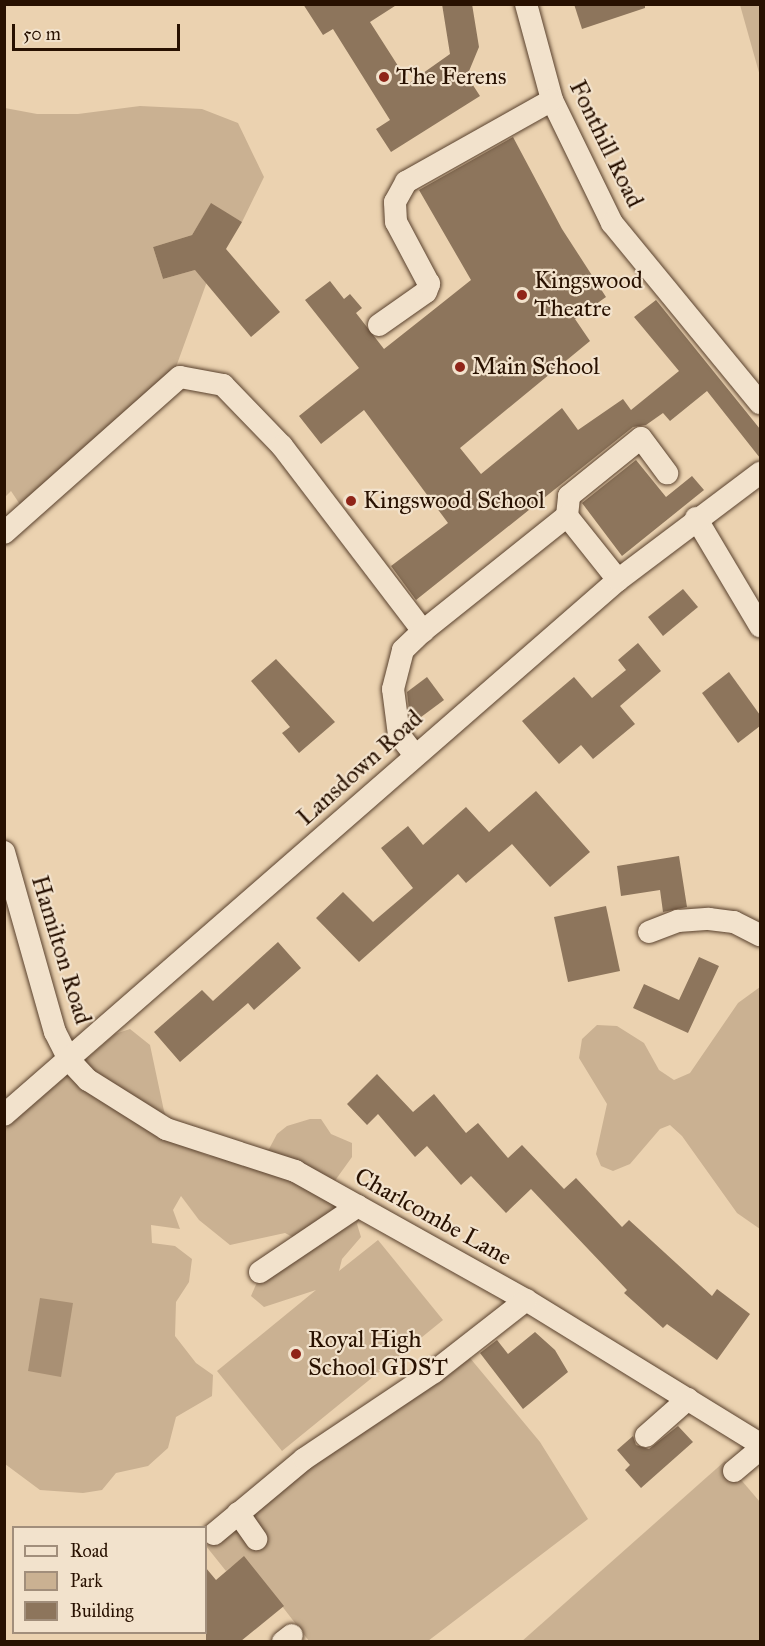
<!DOCTYPE html>
<style>
body{margin:0}
#map{position:relative;width:765px;height:1646px;overflow:hidden;background:#ebd2b0;font-family:"IM FELL Great Primer",serif}
div>[style]{position:absolute}
[style*='--x']{left:calc(var(--x)*1px);top:calc(var(--y)*1px);width:calc(var(--w)*1px);rotate:calc(var(--a)*1deg)}
.green>*{inset:0;background:#cab192}
.water>*{inset:0;background:#a99074}
.building>*{inset:0;background:#8d755c}
.roads{filter:drop-shadow(0 0 2px #59412d) drop-shadow(0 0 2px #59412d)}
.minor>*{height:22px;margin:-11px;padding:0 11px;transform-origin:11px;border-radius:11px;background:#f2e2cc}
.dots>*{width:16px;height:16px;translate:-50% -50%;box-sizing:border-box;border:3px solid #f2e2cc;border-radius:50%}
span{translate:-50% -50%;white-space:nowrap;text-align:center;line-height:1.15;-webkit-text-stroke:4.5px #f2e2cc;paint-order:stroke}
.poi-label{font-size:24px;color:#281101}
.left{translate:0 -50%;text-align:left}
.street-label{font-size:24px;color:#281101}
.frame{position:absolute;inset:0;border:6px solid #281101;pointer-events:none}
.legend{position:absolute;left:12px;top:1526px;width:195px;height:108px;box-sizing:border-box;background:#f2e2cc;border:2px solid #a18e7b;margin:0;padding:8px 10px;list-style:none;font-size:18px;color:#281101}
.legend li{display:flex;align-items:center;gap:12px;height:30px}
.legend b{width:30px;border:2px solid #a18e7b}
.scale{position:absolute;left:12px;top:24px;width:168px;height:27px;box-sizing:border-box;border:3px solid #281101;border-top:0;padding-left:8px;font-size:18px;line-height:21px;white-space:nowrap;color:#281101;-webkit-text-stroke:4px #f2e2cc;paint-order:stroke}
</style>
<div id="map">
<div class="green">
<div style="clip-path:polygon(740px 5px,760px 5px,760px 76px)"></div>
<div style="clip-path:polygon(140px 106px,202px 109px,238px 123px,264px 177px,242px 222px,211px 204px,192px 235px,153px 247px,163px 279px,209px 266px,209px 276px,172px 378px,23px 509px,11px 491px,5px 497px,5px 108px,37px 114px,78px 114px)"></div>
<div style="clip-path:polygon(760px 987px,760px 1229px,737px 1213px,682px 1136px,670px 1125px,660px 1129px,630px 1164px,613px 1171px,601px 1166px,596px 1154px,607px 1104px,579px 1058px,582px 1039px,597px 1025px,617px 1026px,644px 1043px,659px 1070px,674px 1080px,690px 1073px,738px 1003px)"></div>
<div style="clip-path:polygon(130px 1029px,150px 1045px,164px 1111px,179px 1144px,209px 1156px,269px 1149px,277px 1134px,287px 1126px,310px 1119px,321px 1119px,331px 1134px,352px 1143px,352px 1157px,334px 1182px,362px 1211px,357px 1224px,361px 1237px,342px 1259px,339px 1271px,378px 1240px,443px 1320px,282px 1451px,217px 1371px,316px 1290px,264px 1307px,251px 1296px,258px 1280px,302px 1242px,285px 1233px,230px 1245px,199px 1220px,181px 1196px,173px 1210px,180px 1229px,151px 1225px,152px 1243px,175px 1246px,192px 1259px,189px 1282px,176px 1302px,175px 1336px,196px 1363px,213px 1375px,212px 1396px,176px 1417px,168px 1448px,148px 1466px,116px 1473px,102px 1490px,83px 1493px,40px 1490px,5px 1464px,4px 1130px,115px 1034px)"></div>
<div style="clip-path:polygon(470px 1358px,540px 1442px,588px 1519px,428px 1641px,309px 1641px,244px 1557px,226px 1571px,206px 1546px,304px 1466px)"></div>
<div style="clip-path:polygon(725px 1461px,760px 1502px,760px 1641px,521px 1642px)"></div>
</div>
<div class="water">
<div style="clip-path:polygon(40px 1298px,73px 1303px,61px 1377px,28px 1371px)"></div>
</div>
<div class="building">
<div style="clip-path:polygon(303px 4px,398px 4px,370px 22px,409px 83px,450px 54px,442px 4px,472px 4px,479px 47px,467px 76px,480px 96px,391px 152px,376px 129px,390px 120px,333px 29px,323px 35px)"></div>
<div style="clip-path:polygon(574px 4px,645px 4px,645px 8px,582px 29px)"></div>
<div style="clip-path:polygon(513px 137px,562px 229px,606px 297px,575px 319px,590px 341px,460px 448px,481px 474px,562px 408px,578px 430px,623px 399px,631px 410px,679px 371px,634px 317px,656px 300px,760px 429px,760px 458px,707px 391px,670px 421px,663px 413px,646px 425px,633px 427px,416px 600px,391px 566px,448px 523px,364px 410px,321px 444px,299px 416px,359px 368px,305px 300px,330px 281px,344px 299px,350px 294px,362px 308px,356px 313px,384px 349px,427px 315px,471px 280px,419px 190px)"></div>
<div style="clip-path:polygon(211px 203px,242px 222px,226px 249px,280px 312px,251px 337px,195px 270px,163px 279px,153px 247px,192px 235px)"></div>
<div style="clip-path:polygon(636px 460px,666px 497px,692px 476px,704px 490px,622px 556px,582px 503px)"></div>
<div style="clip-path:polygon(683px 589px,698px 607px,663px 636px,648px 617px)"></div>
<div style="clip-path:polygon(638px 643px,661px 671px,620px 706px,635px 724px,593px 759px,581px 745px,559px 764px,522px 721px,574px 677px,592px 698px,626px 670px,618px 660px)"></div>
<div style="clip-path:polygon(276px 659px,335px 722px,299px 753px,282px 733px,290px 727px,251px 681px)"></div>
<div style="clip-path:polygon(729px 672px,760px 715px,760px 726px,738px 743px,702px 693px)"></div>
<div style="clip-path:polygon(427px 677px,444px 700px,417px 720px,409px 710px,407px 692px)"></div>
<div style="clip-path:polygon(536px 791px,590px 852px,550px 887px,512px 844px,466px 883px,458px 874px,359px 962px,316px 918px,343px 892px,373px 922px,413px 888px,381px 848px,408px 826px,423px 845px,466px 807px,489px 832px)"></div>
<div style="clip-path:polygon(679px 856px,687px 907px,663px 912px,660px 890px,621px 896px,617px 866px)"></div>
<div style="clip-path:polygon(606px 906px,620px 971px,568px 982px,554px 917px)"></div>
<div style="clip-path:polygon(278px 942px,301px 968px,254px 1010px,248px 1003px,180px 1062px,154px 1032px,202px 990px,213px 1001px)"></div>
<div style="clip-path:polygon(699px 957px,719px 966px,688px 1033px,633px 1008px,644px 984px,679px 1000px)"></div>
<div style="clip-path:polygon(377px 1074px,413px 1112px,434px 1094px,466px 1133px,478px 1123px,508px 1158px,522px 1145px,564px 1189px,576px 1178px,622px 1227px,629px 1220px,712px 1296px,717px 1289px,750px 1314px,717px 1360px,667px 1324px,663px 1328px,624px 1293px,627px 1290px,531px 1189px,506px 1213px,471px 1176px,461px 1185px,427px 1146px,415px 1157px,378px 1114px,367px 1125px,347px 1104px)"></div>
<div style="clip-path:polygon(535px 1332px,555px 1350px,568px 1372px,523px 1409px,480px 1353px,497px 1340px,508px 1354px)"></div>
<div style="clip-path:polygon(678px 1426px,693px 1442px,641px 1488px,625px 1470px,630px 1465px,617px 1450px,633px 1436px,636px 1445px,649px 1449px)"></div>
<div style="clip-path:polygon(244px 1556px,284px 1606px,241px 1641px,206px 1641px,206px 1568px,216px 1580px)"></div>
</div>
<div class="roads">
<div class="minor">
<div style="--x:526;--y:4;--w:99;--a:74.8"></div>
<div style="--x:552;--y:100;--w:137;--a:64"></div>
<div style="--x:612;--y:223;--w:233;--a:50.6"></div>
<div style="--x:379;--y:325;--w:57;--a:-35.1"></div>
<div style="--x:426;--y:292;--w:9;--a:-69"></div>
<div style="--x:429;--y:284;--w:70;--a:-118"></div>
<div style="--x:396;--y:222;--w:20;--a:-93"></div>
<div style="--x:395;--y:202;--w:23;--a:-61"></div>
<div style="--x:406;--y:182;--w:167;--a:-29.3"></div>
<div style="--x:567;--y:516;--w:20;--a:-84"></div>
<div style="--x:569;--y:496;--w:92;--a:-38.9"></div>
<div style="--x:641;--y:438;--w:44;--a:53.4"></div>
<div style="--x:696;--y:518;--w:126;--a:59.3"></div>
<div style="--x:4;--y:533;--w:235;--a:-41.6"></div>
<div style="--x:180;--y:377;--w:44;--a:10.5"></div>
<div style="--x:223;--y:385;--w:85;--a:46"></div>
<div style="--x:282;--y:446;--w:233;--a:52.7"></div>
<div style="--x:414;--y:754;--w:24;--a:-128"></div>
<div style="--x:399;--y:735;--w:46;--a:-97.4"></div>
<div style="--x:393;--y:689;--w:40;--a:-75.6"></div>
<div style="--x:403;--y:650;--w:28;--a:-44"></div>
<div style="--x:423;--y:631;--w:184;--a:-38.6"></div>
<div style="--x:567;--y:516;--w:82;--a:51.4"></div>
<div style="--x:4;--y:852;--w:187;--a:74.2"></div>
<div style="--x:55;--y:1032;--w:33;--a:63"></div>
<div style="--x:70;--y:1061;--w:26;--a:47"></div>
<div style="--x:88;--y:1080;--w:92;--a:32.1"></div>
<div style="--x:166;--y:1129;--w:136;--a:18"></div>
<div style="--x:295;--y:1171;--w:265;--a:29.2"></div>
<div style="--x:526;--y:1300;--w:275;--a:31.6"></div>
<div style="--x:649;--y:932;--w:31;--a:-21"></div>
<div style="--x:678;--y:921;--w:31;--a:-4"></div>
<div style="--x:709;--y:919;--w:25;--a:7"></div>
<div style="--x:734;--y:922;--w:29;--a:27"></div>
<div style="--x:4;--y:1115;--w:814;--a:-41.07"></div>
<div style="--x:618;--y:580;--w:178;--a:-37"></div>
<div style="--x:260;--y:1272;--w:118;--a:-34"></div>
<div style="--x:646;--y:1436;--w:56;--a:-41.4"></div>
<div style="--x:734;--y:1471;--w:34;--a:-40"></div>
<div style="--x:238;--y:1513;--w:32;--a:55"></div>
<div style="--x:214;--y:1534;--w:117;--a:-39.8"></div>
<div style="--x:304;--y:1459;--w:156;--a:-33.8"></div>
<div style="--x:434;--y:1372;--w:117;--a:-38"></div>
<div style="--x:283;--y:1642;--w:11;--a:-38"></div>
</div>
</div>
<div class="dots">
<div style="left:384px;top:77px;background:#8f2418"></div>
<div style="left:522px;top:295px;background:#8f2418"></div>
<div style="left:460px;top:367px;background:#8f2418"></div>
<div style="left:351px;top:501px;background:#8f2418"></div>
<div style="left:296px;top:1354px;background:#8f2418"></div>
</div>
<div class="poi-label">
<span class="left" style="left:396px;top:77px">The Ferens</span>
<span class="left" style="left:534px;top:295px">Kingswood<br>Theatre</span>
<span class="left" style="left:472px;top:367px">Main School</span>
<span class="left" style="left:363px;top:501px">Kingswood School</span>
<span class="left" style="left:308px;top:1354px">Royal High<br>School GDST</span>
</div>
<div class="street-label">
<span style="left:606px;top:144px;rotate:64deg">Fonthill Road</span>
<span style="left:360px;top:768px;rotate:-42deg">Lansdown Road</span>
<span style="left:61px;top:950px;rotate:73deg">Hamilton Road</span>
<span style="left:433px;top:1217px;rotate:29deg">Charlcombe Lane</span>
</div>
<div class="frame"></div>
<ul class="legend">
<li><b style="height:8px;background:#f2e2cc"></b>Road</li>
<li><b style="height:16px;background:#cab192"></b>Park</li>
<li><b style="height:16px;background:#8d755c"></b>Building</li>
</ul>
<div class="scale">50 m</div>
</div>
